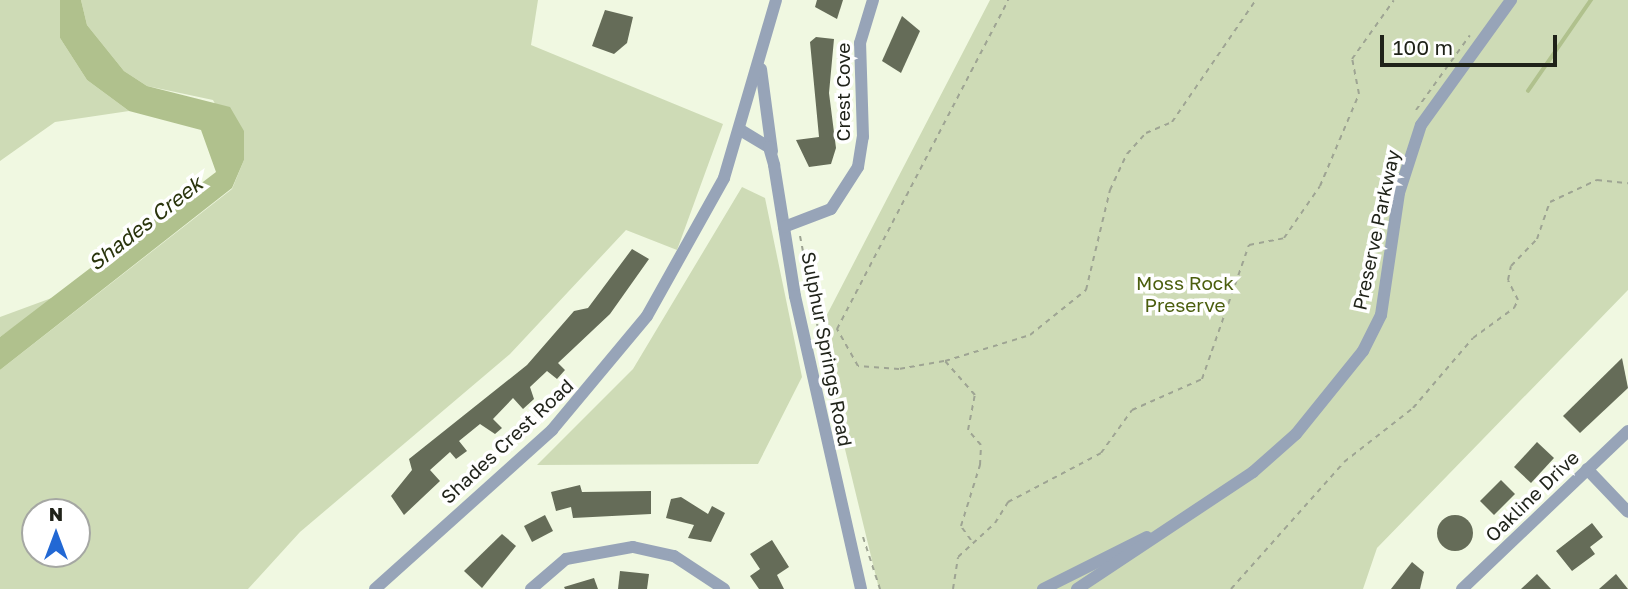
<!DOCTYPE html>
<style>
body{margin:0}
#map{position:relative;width:1628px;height:589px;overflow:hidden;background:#f0f8e1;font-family:"Golos Text",sans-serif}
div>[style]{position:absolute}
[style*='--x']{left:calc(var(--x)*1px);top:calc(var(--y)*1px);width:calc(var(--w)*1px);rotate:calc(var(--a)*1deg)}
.green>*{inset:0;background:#cedbb6}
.water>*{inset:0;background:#b0c18d}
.stream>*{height:3.5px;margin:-1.75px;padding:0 1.75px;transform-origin:1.75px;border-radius:1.75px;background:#b0c18d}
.building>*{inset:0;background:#656c58}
.round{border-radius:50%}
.path>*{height:2px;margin-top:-1px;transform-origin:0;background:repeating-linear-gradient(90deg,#9ea493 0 5px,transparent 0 10px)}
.minor>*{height:12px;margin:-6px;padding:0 6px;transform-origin:6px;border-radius:6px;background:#97a4b8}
span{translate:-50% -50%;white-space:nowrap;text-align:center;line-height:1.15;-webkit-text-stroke:7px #fff;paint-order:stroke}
.street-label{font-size:19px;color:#1f2219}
.park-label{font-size:19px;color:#4b5e0e}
.water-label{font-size:21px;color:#29340c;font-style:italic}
.north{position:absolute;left:21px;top:498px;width:70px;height:70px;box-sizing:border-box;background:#fff;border:2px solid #a5a7a3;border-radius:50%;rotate:0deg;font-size:19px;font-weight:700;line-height:28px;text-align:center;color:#1f2219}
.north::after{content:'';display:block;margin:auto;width:24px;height:32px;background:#2268d4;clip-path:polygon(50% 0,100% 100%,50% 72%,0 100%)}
.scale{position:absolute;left:1380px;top:35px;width:177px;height:32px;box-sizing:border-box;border:4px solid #1f2219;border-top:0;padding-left:9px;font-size:21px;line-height:24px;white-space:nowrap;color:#1f2219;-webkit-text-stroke:5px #fff;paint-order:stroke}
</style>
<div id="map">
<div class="green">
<div style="clip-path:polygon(0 0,60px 0,60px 38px,87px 80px,129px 111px,55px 122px,0 161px)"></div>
<div style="clip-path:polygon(evenodd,81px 0,538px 0,531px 45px,723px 124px,677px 250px,626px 230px,510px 354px,300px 532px,248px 589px,0 589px,0 370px,232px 189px,244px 160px,213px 100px,147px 86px,124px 71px,87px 25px,81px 0,35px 512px,77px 512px,77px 554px,35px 554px,35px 512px)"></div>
<div style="clip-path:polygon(990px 0,1628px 0,1628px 290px,1377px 548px,1363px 589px,879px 589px,817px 334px)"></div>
<div style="clip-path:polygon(742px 187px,765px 198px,802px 377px,758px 464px,537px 465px,633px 369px)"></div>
<div style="clip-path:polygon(57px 296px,0 337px,0 317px)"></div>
</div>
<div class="water">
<div style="clip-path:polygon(60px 0,81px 0,87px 25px,124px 71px,147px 86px,230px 107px,244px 131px,244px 160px,232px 188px,0 370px,0 337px,216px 172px,201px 130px,129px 111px,87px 80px,60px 38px)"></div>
</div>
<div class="stream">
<div style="--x:1528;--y:91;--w:111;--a:-55.3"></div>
</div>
<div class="building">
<div style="clip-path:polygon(817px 0,843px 0,837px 19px,815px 7px)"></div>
<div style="clip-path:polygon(605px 10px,633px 17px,627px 43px,614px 54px,592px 46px)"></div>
<div style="clip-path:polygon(902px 16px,920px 31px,901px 73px,882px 61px)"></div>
<div style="clip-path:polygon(816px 37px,834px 39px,829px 93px,836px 148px,831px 164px,809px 167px,796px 140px,819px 137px,810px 42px)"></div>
<div style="clip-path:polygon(632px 249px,649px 259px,610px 314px,558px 363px,565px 370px,557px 379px,547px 371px,530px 387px,534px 399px,523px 409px,513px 398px,493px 419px,502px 428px,495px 434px,480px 424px,459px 441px,467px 451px,456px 459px,450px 452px,430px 470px,440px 481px,404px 515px,391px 496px,412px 470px,409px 459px,527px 365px,574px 311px,588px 308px)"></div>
<div style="clip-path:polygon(1622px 358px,1628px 388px,1580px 433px,1563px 416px)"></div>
<div style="clip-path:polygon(1537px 442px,1554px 458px,1531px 483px,1514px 467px)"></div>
<div style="clip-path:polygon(1501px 480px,1515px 494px,1494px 515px,1480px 501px)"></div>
<div style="clip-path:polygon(580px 485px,582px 492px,651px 491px,651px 514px,573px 518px,571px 507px,556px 511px,551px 492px)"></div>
<div style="clip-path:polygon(681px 497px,708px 514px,712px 506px,725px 513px,711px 542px,688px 538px,694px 525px,666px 518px,671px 499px)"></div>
<div style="clip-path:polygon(545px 515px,553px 531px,532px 542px,524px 526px)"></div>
<div class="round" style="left:1437px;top:515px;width:36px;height:36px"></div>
<div style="clip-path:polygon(1592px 523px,1603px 537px,1590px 547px,1595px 554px,1572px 571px,1556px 551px)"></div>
<div style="clip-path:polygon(502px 534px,516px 546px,482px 588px,464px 571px)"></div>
<div style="clip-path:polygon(772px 540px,789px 567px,777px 575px,784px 589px,759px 589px,750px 576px,760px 569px,750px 554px)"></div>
<div style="clip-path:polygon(1412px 562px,1424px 572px,1420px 589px,1391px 589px)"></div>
<div style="clip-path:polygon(620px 571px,649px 574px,647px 589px,618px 589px)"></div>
<div style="clip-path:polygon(1537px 574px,1551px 589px,1521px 589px)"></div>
<div style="clip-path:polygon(1616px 574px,1628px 589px,1599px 589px)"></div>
<div style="clip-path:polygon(594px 578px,598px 589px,565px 589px,564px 587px)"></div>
</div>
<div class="path">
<div style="--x:1416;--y:110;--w:92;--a:-54.2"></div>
<div style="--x:800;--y:236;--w:162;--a:79"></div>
<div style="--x:944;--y:361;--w:46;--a:169.9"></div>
<div style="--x:899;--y:369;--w:41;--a:-175.8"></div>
<div style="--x:858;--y:366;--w:43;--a:-119.6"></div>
<div style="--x:837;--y:329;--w:371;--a:-62.5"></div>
<div style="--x:863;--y:537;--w:55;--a:71.9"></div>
<div style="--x:971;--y:540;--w:17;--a:-126"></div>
<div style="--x:961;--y:526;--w:64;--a:-72.7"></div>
<div style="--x:980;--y:465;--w:20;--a:-87"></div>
<div style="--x:981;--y:445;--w:20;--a:-131"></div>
<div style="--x:968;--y:430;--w:36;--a:-79"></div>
<div style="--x:975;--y:395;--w:45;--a:-131.4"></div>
<div style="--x:945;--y:361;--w:89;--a:-17"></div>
<div style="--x:1030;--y:335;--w:72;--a:-38.8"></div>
<div style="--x:1086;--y:290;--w:103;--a:-76.5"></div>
<div style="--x:1110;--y:190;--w:40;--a:-65"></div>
<div style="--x:1127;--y:154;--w:28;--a:-48"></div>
<div style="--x:1146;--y:133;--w:28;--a:-23"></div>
<div style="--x:1172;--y:122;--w:148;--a:-55.5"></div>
<div style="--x:953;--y:589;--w:32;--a:-81"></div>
<div style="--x:958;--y:557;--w:50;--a:-42.6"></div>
<div style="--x:995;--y:523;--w:25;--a:-58"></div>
<div style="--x:1008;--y:502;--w:105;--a:-27.8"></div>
<div style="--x:1101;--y:453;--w:53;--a:-54.2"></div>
<div style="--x:1132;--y:410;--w:77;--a:-23.9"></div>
<div style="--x:1202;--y:379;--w:142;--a:-70.7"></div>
<div style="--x:1249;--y:245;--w:36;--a:-11"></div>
<div style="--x:1284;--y:238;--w:63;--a:-55.3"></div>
<div style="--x:1320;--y:186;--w:100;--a:-67"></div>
<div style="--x:1359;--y:94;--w:36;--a:-101"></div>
<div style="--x:1352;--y:59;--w:72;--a:-54.6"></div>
<div style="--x:1231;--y:589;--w:170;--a:-48.3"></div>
<div style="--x:1344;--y:462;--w:88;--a:-38"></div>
<div style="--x:1413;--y:408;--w:92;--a:-49.4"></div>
<div style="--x:1473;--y:338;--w:51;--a:-36.2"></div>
<div style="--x:1514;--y:308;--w:9;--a:-63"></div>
<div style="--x:1518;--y:300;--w:22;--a:-117"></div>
<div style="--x:1508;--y:280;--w:14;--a:-78"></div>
<div style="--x:1511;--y:266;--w:37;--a:-46"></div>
<div style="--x:1537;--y:239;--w:39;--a:-71"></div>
<div style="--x:1550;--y:202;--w:52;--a:-25.1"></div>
<div style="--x:1597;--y:180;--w:31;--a:6"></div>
</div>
<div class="minor">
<div style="--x:761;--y:69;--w:83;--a:82.4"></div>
<div style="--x:742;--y:131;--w:31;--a:31"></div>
<div style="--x:769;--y:147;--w:19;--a:74"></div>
<div style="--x:774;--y:165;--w:133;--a:80.9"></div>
<div style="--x:795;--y:296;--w:300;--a:77.3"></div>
<div style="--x:784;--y:227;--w:50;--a:-21"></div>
<div style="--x:831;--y:209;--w:50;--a:-57.3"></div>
<div style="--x:858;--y:167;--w:30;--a:-81"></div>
<div style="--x:863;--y:137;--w:94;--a:-91.8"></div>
<div style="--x:860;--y:43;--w:45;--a:-73.2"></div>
<div style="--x:1587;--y:469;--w:59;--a:46.4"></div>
<div style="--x:375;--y:589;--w:238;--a:-41.9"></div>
<div style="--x:552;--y:430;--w:148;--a:-50.2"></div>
<div style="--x:647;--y:316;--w:158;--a:-60.8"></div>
<div style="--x:724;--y:178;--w:185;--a:-73.7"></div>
<div style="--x:531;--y:589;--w:46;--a:-40.6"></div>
<div style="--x:566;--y:559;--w:68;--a:-10.2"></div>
<div style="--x:633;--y:547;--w:42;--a:12.4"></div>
<div style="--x:674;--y:556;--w:60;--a:33.4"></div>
<div style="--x:1043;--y:589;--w:116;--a:-26.6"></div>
<div style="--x:1077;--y:589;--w:211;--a:-33.6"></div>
<div style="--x:1253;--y:472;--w:57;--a:-41.5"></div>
<div style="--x:1296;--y:434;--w:107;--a:-51.1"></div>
<div style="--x:1363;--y:351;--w:40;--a:-63.4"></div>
<div style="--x:1381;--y:315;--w:123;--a:-81.6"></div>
<div style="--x:1399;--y:193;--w:71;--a:-72.1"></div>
<div style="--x:1421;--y:125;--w:154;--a:-54.2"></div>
<div style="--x:1462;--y:589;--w:229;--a:-43.6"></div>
</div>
<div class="street-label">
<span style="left:843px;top:92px;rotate:-90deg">Crest Cove</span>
<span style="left:1376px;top:230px;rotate:-78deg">Preserve Parkway</span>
<span style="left:827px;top:349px;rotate:79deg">Sulphur Springs Road</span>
<span style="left:507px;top:441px;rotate:-43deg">Shades Crest Road</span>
<span style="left:1532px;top:496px;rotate:-44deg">Oakline Drive</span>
</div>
<div class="park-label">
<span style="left:1185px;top:294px">Moss Rock<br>Preserve</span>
</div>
<div class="water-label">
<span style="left:145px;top:223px;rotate:-38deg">Shades Creek</span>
</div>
<div class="north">N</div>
<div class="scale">100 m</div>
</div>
